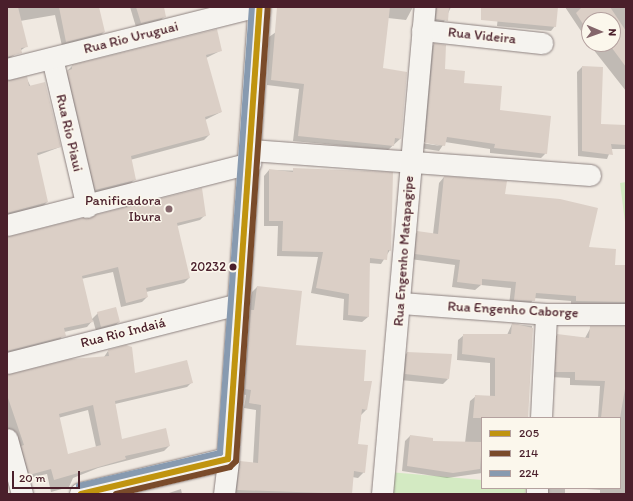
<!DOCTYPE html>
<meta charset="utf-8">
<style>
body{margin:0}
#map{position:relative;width:633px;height:501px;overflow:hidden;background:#f0e9e1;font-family:Itim,sans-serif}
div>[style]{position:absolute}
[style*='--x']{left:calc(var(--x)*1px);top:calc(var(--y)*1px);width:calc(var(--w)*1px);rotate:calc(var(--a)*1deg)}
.green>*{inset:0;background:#d3eac2}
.shadow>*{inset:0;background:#0003}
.building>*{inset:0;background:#dbcfc6}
.roads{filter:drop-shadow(0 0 1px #8d8280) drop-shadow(0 0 1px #8d8280)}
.minor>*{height:21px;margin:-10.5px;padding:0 10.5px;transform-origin:10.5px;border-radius:10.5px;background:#f5f3ef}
.secondary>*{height:22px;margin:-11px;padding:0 11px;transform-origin:11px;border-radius:11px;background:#f5f3ef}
.bus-1>*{height:6px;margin:-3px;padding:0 3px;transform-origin:3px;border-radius:3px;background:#c0940f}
.bus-2>*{height:6px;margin:-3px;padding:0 3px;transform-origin:3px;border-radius:3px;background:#7a4b2a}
.bus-3>*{height:6px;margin:-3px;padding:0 3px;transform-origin:3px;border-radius:3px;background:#879ab0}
.dots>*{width:11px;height:11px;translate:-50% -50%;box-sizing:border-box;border:2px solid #fbf7ec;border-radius:50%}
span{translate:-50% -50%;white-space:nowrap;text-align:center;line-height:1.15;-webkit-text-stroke:3px #fbf7ec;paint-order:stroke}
.bus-label{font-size:13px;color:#4a1f2b}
.right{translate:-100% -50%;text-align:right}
.street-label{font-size:14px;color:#4a1f2b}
.poi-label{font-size:14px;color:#4a1f2b}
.frame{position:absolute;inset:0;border:8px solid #4a1f2b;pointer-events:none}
.legend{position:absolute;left:481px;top:417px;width:140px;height:72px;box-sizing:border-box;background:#fbf7ec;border:1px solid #b4a19f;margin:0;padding:5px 7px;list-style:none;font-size:12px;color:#4a1f2b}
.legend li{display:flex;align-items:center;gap:8px;height:20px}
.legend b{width:20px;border:1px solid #b4a19f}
.north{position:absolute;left:581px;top:12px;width:40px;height:40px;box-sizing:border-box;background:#fbf7ec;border:1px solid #b4a19f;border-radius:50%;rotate:92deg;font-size:11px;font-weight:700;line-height:16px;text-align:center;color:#4a1f2b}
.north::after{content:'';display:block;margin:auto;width:14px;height:18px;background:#84666b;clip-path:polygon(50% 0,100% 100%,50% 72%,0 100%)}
.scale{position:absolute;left:12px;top:471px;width:68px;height:18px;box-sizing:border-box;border:2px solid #4a1f2b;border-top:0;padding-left:5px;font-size:12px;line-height:14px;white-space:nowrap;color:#4a1f2b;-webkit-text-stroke:3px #fbf7ec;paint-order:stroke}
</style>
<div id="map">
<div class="green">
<div style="clip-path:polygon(626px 182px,626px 230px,620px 183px)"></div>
<div style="clip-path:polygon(389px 472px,482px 480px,482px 488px,526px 488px,525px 494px,387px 494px)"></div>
</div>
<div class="shadow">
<div style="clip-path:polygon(7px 7px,98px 7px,104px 32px,99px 37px,62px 46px,55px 15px,20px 21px,27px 46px,7px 60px)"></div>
<div style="clip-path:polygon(130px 7px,163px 7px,165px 16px,160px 21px,136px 27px)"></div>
<div style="clip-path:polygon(280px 7px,413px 7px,406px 20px,388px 18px,382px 69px,400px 139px,388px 150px,293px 141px,299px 89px,267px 85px,269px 37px,276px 32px)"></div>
<div style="clip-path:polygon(430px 7px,451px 7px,442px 26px,431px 24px)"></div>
<div style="clip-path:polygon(499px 7px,557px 7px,555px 26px,551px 31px,497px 26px)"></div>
<div style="clip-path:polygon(565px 7px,626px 7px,626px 91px,589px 44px,613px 44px,613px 20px,589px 20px,589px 43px)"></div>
<div style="clip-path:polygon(434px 44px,444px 70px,499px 111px,546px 153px,541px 158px,490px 153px,490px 149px,445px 142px,439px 151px,420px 148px,421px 143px,441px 146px,421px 141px,429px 50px)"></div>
<div style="clip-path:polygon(220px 51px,206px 58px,221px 112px,205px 120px,209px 135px,204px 140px,130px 160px,135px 179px,129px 185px,90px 195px,63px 77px,67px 71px,72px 66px)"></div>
<div style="clip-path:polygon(582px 67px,602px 68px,600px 125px,626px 126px,626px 149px,611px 149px,607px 159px,578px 156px,577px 72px)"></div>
<div style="clip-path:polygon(26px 77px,60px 147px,36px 156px,47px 202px,42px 207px,7px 217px,7px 81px)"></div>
<div style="clip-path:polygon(269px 170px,392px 173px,390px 250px,381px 264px,369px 263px,368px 317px,362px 322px,343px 320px,344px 299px,311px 293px,318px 257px,277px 256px,278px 226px,264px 226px,264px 176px)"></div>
<div style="clip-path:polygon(444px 177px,504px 195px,614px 266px,626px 268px,626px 310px,571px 306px,571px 301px,534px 298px,529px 306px,509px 305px,511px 288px,481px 285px,475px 290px,452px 287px,455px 265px,410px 259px,412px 237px,418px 232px,433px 234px,439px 183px)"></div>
<div style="clip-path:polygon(205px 215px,200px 220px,177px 226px,189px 278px,184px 283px,146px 292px,147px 297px,142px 302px,121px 307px,113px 272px,81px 279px,91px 320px,98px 313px,119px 322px,113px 327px,96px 331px,93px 320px,87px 327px,64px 332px,60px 340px,7px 354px,7px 237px)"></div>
<div style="clip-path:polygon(257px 287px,295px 346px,363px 382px,366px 410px,361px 415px,357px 445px,364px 472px,358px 478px,352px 477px,351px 494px,232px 494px,235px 467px,241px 462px,253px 463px,256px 410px,244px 408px,246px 395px,240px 394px,246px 316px,252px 292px)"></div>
<div style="clip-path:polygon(512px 324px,532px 326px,527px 418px,482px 418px,482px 473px,447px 478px,402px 471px,405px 441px,410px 436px,432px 442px,465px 443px,470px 401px,476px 396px,490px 397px,490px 363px,457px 360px,458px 340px,464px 335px,507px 335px)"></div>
<div style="clip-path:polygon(626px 326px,626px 494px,600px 494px,600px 490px,573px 488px,620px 488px,620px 418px,598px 418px,600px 386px,570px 385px,570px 378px,550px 377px,552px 340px,557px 335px,585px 338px,591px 327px)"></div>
<div style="clip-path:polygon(evenodd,108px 351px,134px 374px,192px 382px,187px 387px,115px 404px,121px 441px,169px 446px,164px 451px,98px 468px,73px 478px,69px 487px,51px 492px,47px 474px,24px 479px,7px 434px,7px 375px,104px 357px,108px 351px,88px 410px,96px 447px,67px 455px,58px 418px,88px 410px)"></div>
<div style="clip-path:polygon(407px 353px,448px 379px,443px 384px,400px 380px,402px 358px)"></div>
<div style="clip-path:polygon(543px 488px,565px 488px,565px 494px,543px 494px)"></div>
<div style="clip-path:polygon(181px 489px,182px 494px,166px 494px)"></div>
</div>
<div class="building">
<div style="clip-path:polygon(7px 7px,18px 7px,28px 47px,21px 48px,22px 53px,7px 57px)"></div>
<div style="clip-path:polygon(59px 7px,99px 7px,105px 32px,66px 42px)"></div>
<div style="clip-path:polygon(136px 7px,164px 7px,166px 17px,141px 23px)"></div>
<div style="clip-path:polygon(277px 7px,390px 7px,383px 68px,407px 72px,401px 139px,395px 138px,394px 146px,298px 136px,304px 84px,271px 80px)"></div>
<div style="clip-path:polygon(437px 7px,449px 7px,448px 21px,436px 19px)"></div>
<div style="clip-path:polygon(481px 7px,558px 7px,556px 27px,481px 20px)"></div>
<div style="clip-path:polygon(582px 7px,610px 7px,626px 31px,626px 67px,609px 44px,613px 44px,613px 20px,589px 20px,586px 29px,576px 13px)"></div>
<div style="clip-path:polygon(217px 29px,222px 51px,206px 55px,222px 112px,205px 117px,210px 135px,131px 156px,136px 180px,95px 190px,67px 71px,72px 69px,72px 65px)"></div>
<div style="clip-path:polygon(434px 43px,446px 45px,445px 69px,465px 71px,464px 83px,502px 86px,500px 110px,551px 116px,547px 154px,494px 148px,495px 144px,447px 137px,445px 146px,425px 143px)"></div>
<div style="clip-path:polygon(582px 66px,603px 67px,601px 124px,626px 125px,626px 145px,611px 144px,613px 155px,582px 151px)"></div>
<div style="clip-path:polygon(27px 76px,29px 86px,45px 82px,61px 147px,37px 153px,48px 202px,7px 213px,7px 81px)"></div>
<div style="clip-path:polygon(293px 168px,393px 172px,391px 251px,388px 250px,387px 260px,370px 258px,369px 317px,348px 315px,349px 294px,316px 288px,323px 252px,282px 251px,283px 221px,269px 221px,269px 169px,293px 172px)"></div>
<div style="clip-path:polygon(444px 176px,507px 181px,505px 194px,560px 199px,598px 208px,589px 247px,616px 249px,615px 265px,626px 265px,626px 302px,576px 301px,576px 296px,536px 293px,535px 301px,514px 300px,516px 282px,482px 279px,482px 285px,457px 282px,460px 260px,415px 254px,417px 231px,438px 234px)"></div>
<div style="clip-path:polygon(202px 188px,206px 216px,177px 223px,190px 278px,146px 288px,148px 297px,126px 303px,118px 267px,82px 276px,93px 322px,64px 328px,66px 336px,7px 351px,7px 237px)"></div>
<div style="clip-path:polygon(257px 286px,302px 291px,296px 345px,366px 350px,364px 381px,372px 381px,367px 410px,362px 409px,358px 444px,368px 445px,365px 473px,354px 471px,352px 494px,237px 490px,240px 461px,258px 463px,261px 405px,249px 403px,251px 390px,245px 389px,251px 310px,254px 310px)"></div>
<div style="clip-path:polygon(116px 307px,120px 322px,101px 327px,97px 312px)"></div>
<div style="clip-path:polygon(512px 323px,533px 328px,528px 418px,473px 418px,475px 395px,495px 396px,495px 358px,462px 354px,463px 334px,511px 334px)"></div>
<div style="clip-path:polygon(590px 326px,626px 326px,626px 383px,620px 418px,601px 418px,605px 381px,575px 380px,575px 372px,555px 372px,557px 334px,589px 338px)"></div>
<div style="clip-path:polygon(evenodd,126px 345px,132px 347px,135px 373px,187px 360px,193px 383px,115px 401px,122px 439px,166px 428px,170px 446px,125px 456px,126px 459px,54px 480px,51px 469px,29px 475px,21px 446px,24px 445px,7px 395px,7px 375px,71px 359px,109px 356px,108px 350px,126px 345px,93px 405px,101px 445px,68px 454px,59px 414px,93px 405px)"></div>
<div style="clip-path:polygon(407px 352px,452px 354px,449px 379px,405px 374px)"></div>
<div style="clip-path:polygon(410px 435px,433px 438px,433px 441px,482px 442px,480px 469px,453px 473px,407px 466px)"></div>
</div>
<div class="roads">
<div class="minor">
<div style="--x:422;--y:30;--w:121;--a:6.2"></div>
<div style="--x:52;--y:58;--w:153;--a:76.8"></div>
<div style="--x:7;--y:69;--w:255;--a:-14.1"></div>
<div style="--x:251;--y:150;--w:340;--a:4.2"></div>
<div style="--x:7;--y:225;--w:251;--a:-14.3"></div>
<div style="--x:401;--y:303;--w:145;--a:4.3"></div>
<div style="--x:546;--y:314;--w:80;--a:0"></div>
<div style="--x:7;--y:363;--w:239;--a:-14.3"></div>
<div style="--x:541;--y:418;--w:104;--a:-87.2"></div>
<div style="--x:7;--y:439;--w:57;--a:74.7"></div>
<div style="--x:224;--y:494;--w:35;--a:-83"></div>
<div style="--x:382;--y:494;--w:489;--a:-85"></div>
<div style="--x:537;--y:494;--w:6;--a:-90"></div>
</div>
<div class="secondary">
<div style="--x:81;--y:494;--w:151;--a:-13.4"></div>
<div style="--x:228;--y:459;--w:453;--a:-86"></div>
</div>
</div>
<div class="bus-1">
<div style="--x:228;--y:459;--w:453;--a:-86"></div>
<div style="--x:81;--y:494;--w:151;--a:-13.4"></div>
</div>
<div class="bus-2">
<div style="--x:116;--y:494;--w:117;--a:-13.3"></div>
<div style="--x:230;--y:467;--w:8;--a:-45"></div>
<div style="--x:236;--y:461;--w:454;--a:-86"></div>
</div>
<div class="bus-3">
<div style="--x:79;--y:486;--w:145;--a:-13.2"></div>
<div style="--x:220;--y:453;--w:447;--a:-85.9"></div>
</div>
<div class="dots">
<div style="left:169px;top:209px;background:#84666b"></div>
<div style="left:233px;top:267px;background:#4a1f2b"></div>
</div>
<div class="bus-label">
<span class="right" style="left:226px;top:267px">20232</span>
</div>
<div class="street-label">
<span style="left:482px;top:36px;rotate:6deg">Rua Videira</span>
<span style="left:131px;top:38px;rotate:-14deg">Rua Rio Uruguai</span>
<span style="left:69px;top:133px;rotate:77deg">Rua Rio Piaui</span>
<span style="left:404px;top:251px;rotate:-86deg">Rua Engenho Matapagipe</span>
<span style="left:513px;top:310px;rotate:3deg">Rua Engenho Caborge</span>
<span style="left:123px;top:333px;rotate:-14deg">Rua Rio Indaiá</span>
</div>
<div class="poi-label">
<span class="right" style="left:161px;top:209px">Panificadora<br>Ibura</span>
</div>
<div class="frame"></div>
<ul class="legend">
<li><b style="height:5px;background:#c0940f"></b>205</li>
<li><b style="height:5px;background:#7a4b2a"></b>214</li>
<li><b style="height:5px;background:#879ab0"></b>224</li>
</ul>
<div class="north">N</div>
<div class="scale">20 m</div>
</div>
